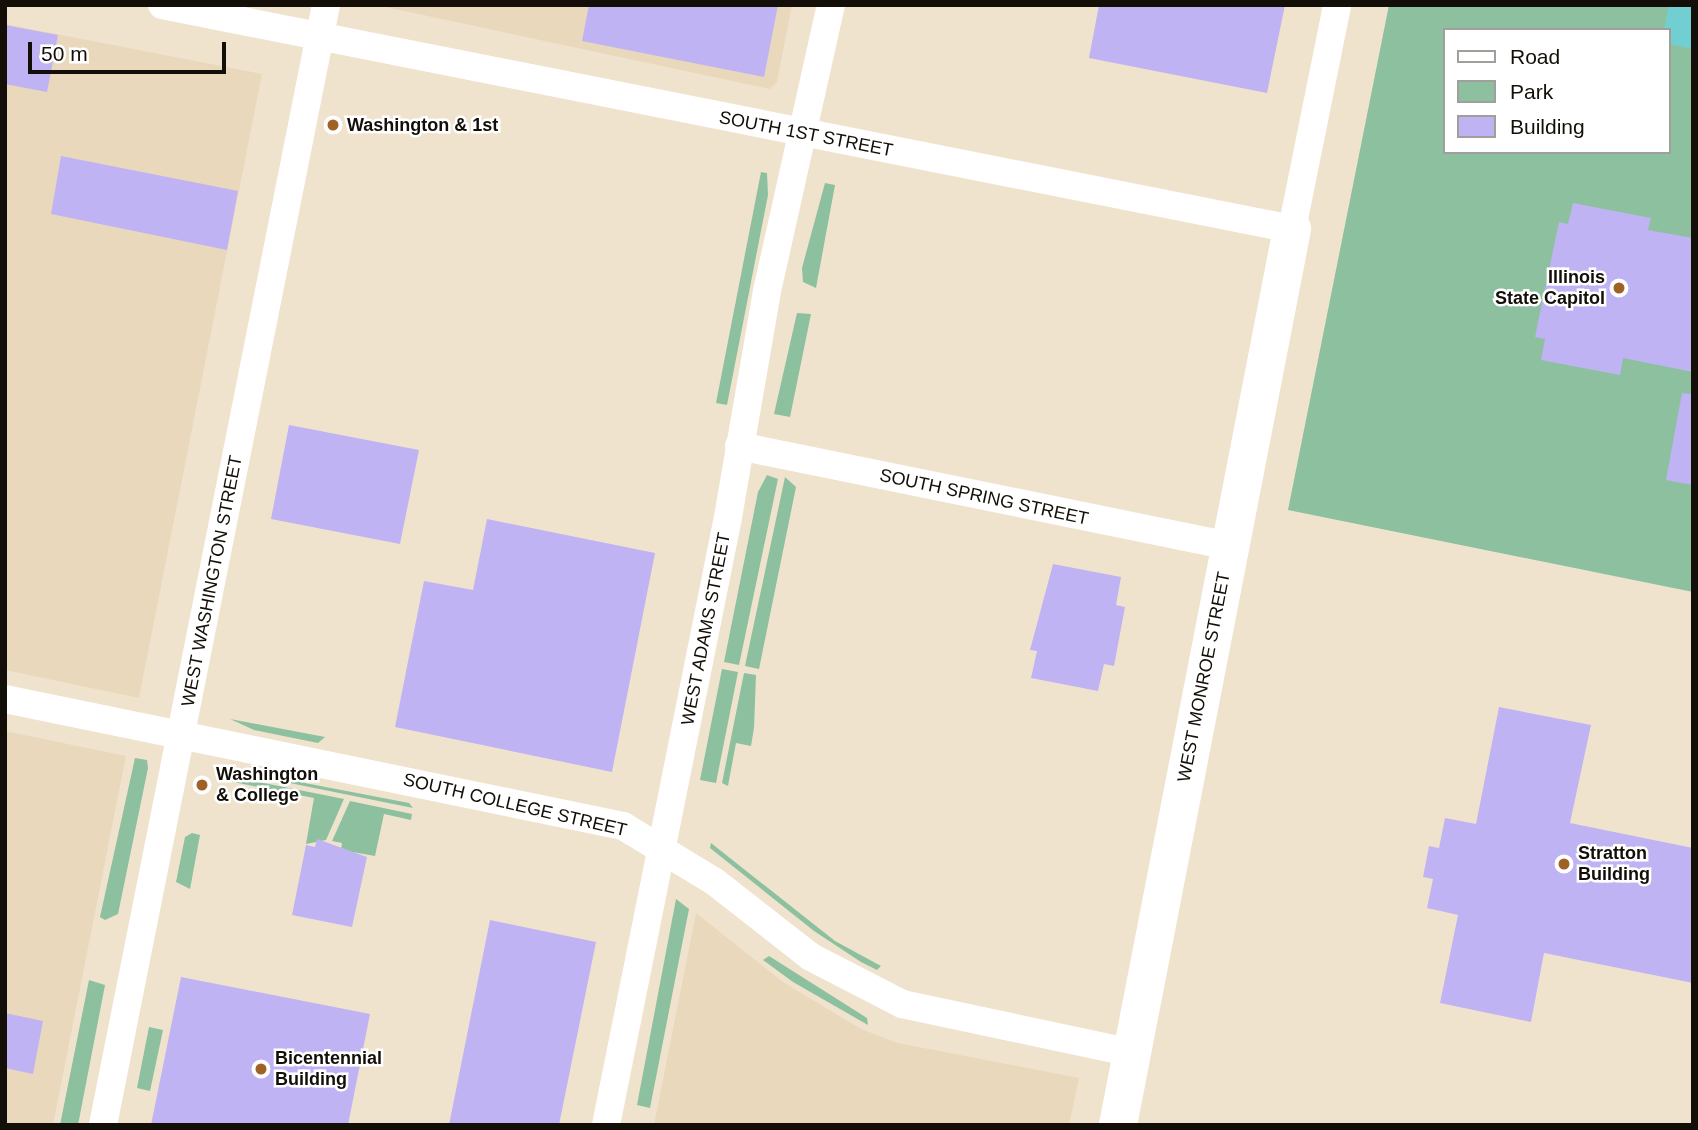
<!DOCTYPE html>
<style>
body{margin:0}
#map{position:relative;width:1698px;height:1130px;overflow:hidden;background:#f0e3ce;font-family:Arial,sans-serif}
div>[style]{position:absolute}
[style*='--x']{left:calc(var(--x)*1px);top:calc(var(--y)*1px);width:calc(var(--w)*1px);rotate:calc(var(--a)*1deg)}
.built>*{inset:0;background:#e9d8bc}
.green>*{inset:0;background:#8cc09e}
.water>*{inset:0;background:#71cfd1}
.building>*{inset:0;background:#c0b3f3}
.street>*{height:28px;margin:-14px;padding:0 14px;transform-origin:14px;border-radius:14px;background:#fff}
.secondary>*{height:38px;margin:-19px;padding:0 19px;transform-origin:19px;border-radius:19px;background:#fff}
.dots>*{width:19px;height:19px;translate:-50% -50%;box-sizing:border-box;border:4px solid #fff;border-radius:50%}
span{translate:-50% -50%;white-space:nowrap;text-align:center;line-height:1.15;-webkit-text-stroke:5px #fff;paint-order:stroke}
.poi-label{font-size:18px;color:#130f08;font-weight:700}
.left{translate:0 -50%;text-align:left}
.right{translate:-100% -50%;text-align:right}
.street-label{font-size:18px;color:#130f08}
.frame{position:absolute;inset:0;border:7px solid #130f08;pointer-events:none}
.legend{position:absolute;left:1443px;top:28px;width:228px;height:126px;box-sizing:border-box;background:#fff;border:2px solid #a19f9c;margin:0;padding:9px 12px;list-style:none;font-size:21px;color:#130f08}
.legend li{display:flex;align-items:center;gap:14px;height:35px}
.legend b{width:35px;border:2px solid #a19f9c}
.scale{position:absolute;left:28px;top:42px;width:198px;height:32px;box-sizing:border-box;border:4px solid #130f08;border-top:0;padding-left:9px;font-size:21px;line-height:24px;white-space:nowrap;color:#130f08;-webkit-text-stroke:5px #fff;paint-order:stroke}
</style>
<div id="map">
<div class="built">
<div style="clip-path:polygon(376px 5px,792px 5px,777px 82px,770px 89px)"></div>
<div style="clip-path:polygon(5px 24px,262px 74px,139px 698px,5px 670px)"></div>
<div style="clip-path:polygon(5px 731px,126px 756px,53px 1125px,5px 1125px)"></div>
<div style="clip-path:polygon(696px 913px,783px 982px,861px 1029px,898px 1043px,1079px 1078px,1069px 1125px,654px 1125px)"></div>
</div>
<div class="green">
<div style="clip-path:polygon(evenodd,1389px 5px,1693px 5px,1693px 592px,1288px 510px,1389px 5px,1444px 30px,1668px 30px,1668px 152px,1444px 152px,1444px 30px)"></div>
<div style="clip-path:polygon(761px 172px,767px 173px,768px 195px,727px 405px,716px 403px)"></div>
<div style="clip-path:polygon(825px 183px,835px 185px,816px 288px,803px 282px,802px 268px)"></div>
<div style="clip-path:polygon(797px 313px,811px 314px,790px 417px,774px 414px)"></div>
<div style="clip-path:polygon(767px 475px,778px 479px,739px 665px,724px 662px,758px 492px)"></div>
<div style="clip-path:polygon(785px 477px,796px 487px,759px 669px,745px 666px)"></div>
<div style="clip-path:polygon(722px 669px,738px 672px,716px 783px,700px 780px)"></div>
<div style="clip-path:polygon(744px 673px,756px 675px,754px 728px,751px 746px,736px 743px,728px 786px,722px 783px)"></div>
<div style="clip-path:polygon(230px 719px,325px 737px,318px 743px,254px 730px)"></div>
<div style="clip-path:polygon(135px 758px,147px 760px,148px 768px,118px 914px,105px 920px,100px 917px)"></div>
<div style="clip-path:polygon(222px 767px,409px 803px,413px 808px,221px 769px)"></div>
<div style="clip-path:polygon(219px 774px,344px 799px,326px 840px,306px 844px,314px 798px,218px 779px)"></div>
<div style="clip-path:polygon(350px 801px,412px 814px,411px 820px,384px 814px,375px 856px,341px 850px,342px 843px,332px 841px)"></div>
<div style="clip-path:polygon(192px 833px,200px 835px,190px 889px,176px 882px,185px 837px)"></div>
<div style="clip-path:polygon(711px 843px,835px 941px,881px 966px,877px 970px,861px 962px,814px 931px,710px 848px)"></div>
<div style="clip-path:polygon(676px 899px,689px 909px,650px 1108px,637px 1105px)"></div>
<div style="clip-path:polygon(769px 956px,867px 1018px,868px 1025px,793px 982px,763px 960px)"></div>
<div style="clip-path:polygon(89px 980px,105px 985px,78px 1125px,60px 1125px)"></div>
<div style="clip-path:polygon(149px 1027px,163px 1030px,150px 1091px,137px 1088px)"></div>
</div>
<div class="water">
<div style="clip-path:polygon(1669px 5px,1693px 5px,1693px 49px,1668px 44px,1664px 30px)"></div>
</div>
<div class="building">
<div style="clip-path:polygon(589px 5px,778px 5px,764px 77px,582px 41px)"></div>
<div style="clip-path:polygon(1099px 5px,1285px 5px,1267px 93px,1089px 58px)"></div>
<div style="clip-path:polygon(5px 25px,58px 35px,47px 92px,5px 84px)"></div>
<div style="clip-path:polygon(61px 156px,238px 191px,227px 250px,51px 214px)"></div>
<div style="clip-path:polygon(1573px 203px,1651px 218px,1648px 230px,1693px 238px,1693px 372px,1623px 358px,1620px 375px,1541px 360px,1545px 339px,1535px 337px,1559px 222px,1568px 224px)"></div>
<div style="clip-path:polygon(1682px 393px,1693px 394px,1693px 485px,1666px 480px)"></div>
<div style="clip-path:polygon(289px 425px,419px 450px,400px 544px,271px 519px)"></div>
<div style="clip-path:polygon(487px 519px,655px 553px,612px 772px,395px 727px,424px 581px,473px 590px)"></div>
<div style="clip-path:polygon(1053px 564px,1121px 577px,1116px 605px,1125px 607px,1114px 666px,1104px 664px,1098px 691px,1031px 678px,1037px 651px,1030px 650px)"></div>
<div style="clip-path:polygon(1499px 707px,1591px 725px,1570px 823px,1693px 848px,1693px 983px,1544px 953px,1531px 1022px,1440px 1003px,1458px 915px,1427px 908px,1433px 879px,1423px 877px,1429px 846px,1439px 848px,1445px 818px,1476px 824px)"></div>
<div style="clip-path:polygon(317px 839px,367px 857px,352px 927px,292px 915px,306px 845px,315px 847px)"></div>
<div style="clip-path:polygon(490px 920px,596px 942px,559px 1125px,449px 1125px)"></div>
<div style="clip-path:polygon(181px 977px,370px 1014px,348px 1125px,151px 1125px)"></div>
<div style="clip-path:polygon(5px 1013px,43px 1021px,33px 1074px,5px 1068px)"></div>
</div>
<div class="street">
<div style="--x:162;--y:5;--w:1152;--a:11.21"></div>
<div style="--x:1292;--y:229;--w:228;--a:-78.6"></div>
<div style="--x:739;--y:446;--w:501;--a:11.51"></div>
<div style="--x:5;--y:699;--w:631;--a:11.61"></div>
<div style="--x:623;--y:826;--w:108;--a:31.3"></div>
<div style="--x:715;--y:882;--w:122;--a:38"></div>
<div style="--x:811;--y:957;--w:102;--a:27.3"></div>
<div style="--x:902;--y:1004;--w:235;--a:12"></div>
<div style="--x:103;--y:1125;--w:1142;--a:-78.74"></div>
<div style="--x:606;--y:1125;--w:620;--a:-78.65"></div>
<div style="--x:728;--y:517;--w:229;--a:-80.2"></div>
<div style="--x:767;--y:291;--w:293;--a:-77.4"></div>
</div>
<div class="secondary">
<div style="--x:1118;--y:1125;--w:913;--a:-79.01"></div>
</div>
<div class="dots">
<div style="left:333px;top:125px;background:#9f6226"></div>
<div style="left:1619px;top:288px;background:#9f6226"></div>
<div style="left:202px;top:785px;background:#9f6226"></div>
<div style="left:1564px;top:864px;background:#9f6226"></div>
<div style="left:261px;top:1069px;background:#9f6226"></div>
</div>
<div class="poi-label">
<span class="left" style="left:347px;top:125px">Washington &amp; 1st</span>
<span class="right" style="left:1605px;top:288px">Illinois<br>State Capitol</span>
<span class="left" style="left:216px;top:785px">Washington<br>&amp; College</span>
<span class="left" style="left:1578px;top:864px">Stratton<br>Building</span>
<span class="left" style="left:275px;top:1069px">Bicentennial<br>Building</span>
</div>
<div class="street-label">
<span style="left:806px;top:134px;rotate:11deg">SOUTH 1ST STREET</span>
<span style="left:984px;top:497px;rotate:12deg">SOUTH SPRING STREET</span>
<span style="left:212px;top:581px;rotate:-79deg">WEST WASHINGTON STREET</span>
<span style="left:706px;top:629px;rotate:-79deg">WEST ADAMS STREET</span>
<span style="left:1204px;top:677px;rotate:-79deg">WEST MONROE STREET</span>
<span style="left:515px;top:805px;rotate:13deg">SOUTH COLLEGE STREET</span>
</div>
<div class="frame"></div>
<ul class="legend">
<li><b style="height:9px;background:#fff"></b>Road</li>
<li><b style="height:19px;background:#8cc09e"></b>Park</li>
<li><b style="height:19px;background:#c0b3f3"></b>Building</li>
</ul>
<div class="scale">50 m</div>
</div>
